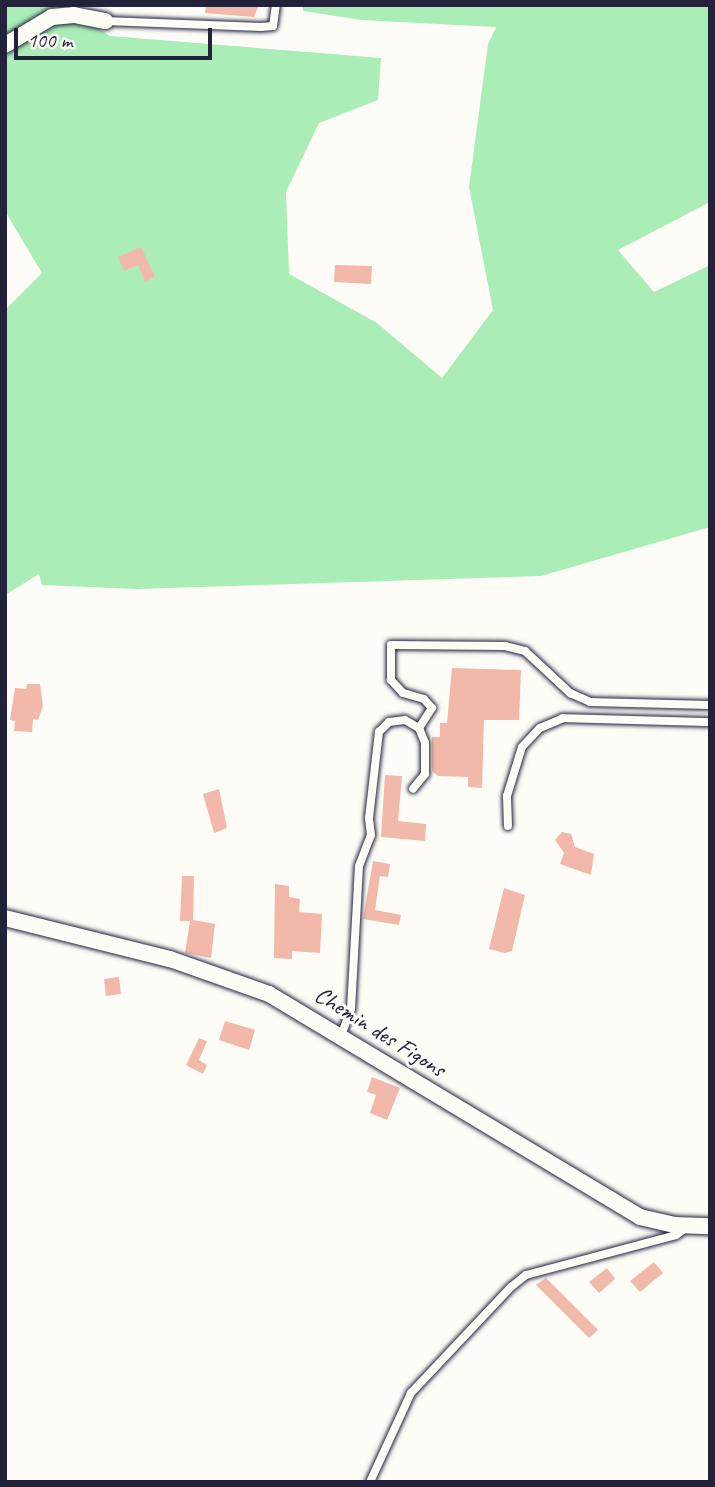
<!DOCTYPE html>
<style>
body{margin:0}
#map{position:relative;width:715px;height:1487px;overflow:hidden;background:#fdfcf7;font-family:Caveat,sans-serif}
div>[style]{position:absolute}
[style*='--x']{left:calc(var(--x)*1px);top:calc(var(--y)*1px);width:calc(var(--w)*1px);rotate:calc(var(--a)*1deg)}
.green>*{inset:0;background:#aaedb7}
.building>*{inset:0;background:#f2b9aa}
.roads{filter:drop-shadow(0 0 2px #22223b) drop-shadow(0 0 2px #22223b)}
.lane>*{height:8px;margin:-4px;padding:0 4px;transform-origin:4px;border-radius:4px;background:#fdfcf7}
.street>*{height:16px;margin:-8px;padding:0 8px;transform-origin:8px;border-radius:8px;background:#fdfcf7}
span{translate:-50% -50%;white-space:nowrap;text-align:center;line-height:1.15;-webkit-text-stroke:6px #fdfcf7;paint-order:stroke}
.street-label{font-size:24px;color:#22223b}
.frame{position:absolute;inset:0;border:7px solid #22223b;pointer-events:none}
.scale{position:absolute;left:14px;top:28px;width:198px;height:32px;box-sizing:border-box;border:4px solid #22223b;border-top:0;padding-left:9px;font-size:21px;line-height:24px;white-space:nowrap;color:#22223b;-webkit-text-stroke:5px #fdfcf7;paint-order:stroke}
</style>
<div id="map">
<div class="green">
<div style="clip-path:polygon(5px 5px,60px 5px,110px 36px,381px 58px,378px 100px,319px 123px,286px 192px,289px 274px,377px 323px,442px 378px,493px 310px,469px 187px,488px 44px,496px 27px,362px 20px,303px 11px,303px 5px,710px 5px,710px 202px,618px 250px,654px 292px,710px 265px,710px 527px,541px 576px,136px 589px,42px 585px,39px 574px,5px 595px,5px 310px,42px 273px,5px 211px)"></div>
</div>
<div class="building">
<div style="clip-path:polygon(206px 5px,259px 5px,254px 17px,205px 13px)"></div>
<div style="clip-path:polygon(141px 247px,155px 277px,145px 282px,138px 265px,124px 271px,118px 257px)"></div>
<div style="clip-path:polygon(335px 265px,372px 266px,371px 284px,334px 282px)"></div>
<div style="clip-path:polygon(452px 668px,521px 670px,519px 720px,484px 720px,482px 788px,468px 787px,468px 777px,438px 776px,432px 771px,432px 737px,440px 737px,440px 723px,447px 723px)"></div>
<div style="clip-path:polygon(27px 684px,40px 684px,43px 706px,38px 720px,33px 719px,32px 732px,14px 731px,15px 721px,10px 720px,15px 688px,26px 689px)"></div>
<div style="clip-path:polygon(385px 775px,402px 776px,398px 821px,426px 824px,425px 841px,381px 837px)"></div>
<div style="clip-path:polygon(219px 789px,227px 828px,214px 833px,203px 794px)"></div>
<div style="clip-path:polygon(562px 832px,571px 834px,575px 847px,594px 854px,591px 875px,560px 864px,564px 853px,555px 840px)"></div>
<div style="clip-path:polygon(373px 861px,390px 864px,388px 877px,380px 876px,375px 910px,401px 915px,399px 925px,363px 919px)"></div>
<div style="clip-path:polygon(182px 876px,194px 876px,193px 920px,215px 924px,211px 958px,185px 953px,190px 921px,180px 921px)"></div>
<div style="clip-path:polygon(275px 884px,289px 886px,289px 897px,300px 899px,299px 912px,322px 914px,320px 953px,292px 951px,292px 959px,274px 958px)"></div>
<div style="clip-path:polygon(504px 888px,525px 895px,512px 951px,505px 953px,489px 949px)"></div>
<div style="clip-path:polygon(119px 977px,121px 994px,106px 996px,104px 979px)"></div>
<div style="clip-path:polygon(225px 1021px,255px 1030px,249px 1050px,219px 1040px)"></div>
<div style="clip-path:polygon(199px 1038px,207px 1041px,199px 1060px,207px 1065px,203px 1074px,186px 1065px)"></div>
<div style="clip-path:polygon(372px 1077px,400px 1088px,387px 1120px,370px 1113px,376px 1095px,367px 1092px)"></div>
<div style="clip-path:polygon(654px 1262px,663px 1273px,640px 1292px,630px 1281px)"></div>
<div style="clip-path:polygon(607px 1268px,615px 1279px,599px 1293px,589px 1282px)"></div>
<div style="clip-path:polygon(546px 1278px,598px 1330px,589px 1338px,536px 1285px)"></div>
</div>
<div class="roads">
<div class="lane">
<div style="--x:105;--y:21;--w:156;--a:2.2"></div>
<div style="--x:261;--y:27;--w:12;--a:-5"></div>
<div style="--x:273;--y:26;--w:21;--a:-82"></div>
<div style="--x:419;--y:728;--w:24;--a:-57"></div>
<div style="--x:432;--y:708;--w:12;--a:-132"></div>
<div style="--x:424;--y:699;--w:22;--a:-164"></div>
<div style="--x:403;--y:693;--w:18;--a:-133"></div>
<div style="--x:391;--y:680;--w:35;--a:-90"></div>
<div style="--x:391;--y:645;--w:114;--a:0.5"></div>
<div style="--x:505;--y:646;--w:21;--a:14"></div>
<div style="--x:525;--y:651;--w:62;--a:43"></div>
<div style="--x:570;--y:693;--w:22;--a:24"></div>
<div style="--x:590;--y:702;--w:120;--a:1.4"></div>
<div style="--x:508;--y:826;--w:30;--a:-92"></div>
<div style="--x:507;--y:796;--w:51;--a:-73"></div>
<div style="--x:522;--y:747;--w:26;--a:-47"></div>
<div style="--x:540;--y:728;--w:25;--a:-23"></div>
<div style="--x:563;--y:718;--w:147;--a:1.6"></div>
<div style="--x:341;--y:1036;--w:29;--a:-70"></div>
<div style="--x:351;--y:1009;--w:143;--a:-86.8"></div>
<div style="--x:359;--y:866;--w:33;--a:-69"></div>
<div style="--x:371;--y:835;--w:17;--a:-97"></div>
<div style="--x:369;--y:818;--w:87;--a:-83.4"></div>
<div style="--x:379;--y:732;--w:14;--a:-45"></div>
<div style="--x:389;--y:722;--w:16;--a:-7"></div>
<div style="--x:405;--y:720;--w:16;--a:30"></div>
<div style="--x:419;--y:728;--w:16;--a:68"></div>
<div style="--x:425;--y:743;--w:31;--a:90"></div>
<div style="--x:425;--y:774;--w:19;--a:129"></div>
<div style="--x:370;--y:1482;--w:98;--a:-65.3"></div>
<div style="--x:411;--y:1393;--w:146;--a:-46.7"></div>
<div style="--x:511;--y:1287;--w:19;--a:-39"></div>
<div style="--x:526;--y:1275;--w:155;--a:-14.9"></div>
<div style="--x:676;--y:1235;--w:14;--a:-36"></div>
</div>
<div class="street">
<div style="--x:5;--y:45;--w:55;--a:-30.8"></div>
<div style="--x:52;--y:17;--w:22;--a:-5"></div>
<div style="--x:74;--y:15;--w:32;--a:11"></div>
<div style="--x:5;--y:918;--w:170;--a:14"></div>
<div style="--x:170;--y:959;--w:105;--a:19.5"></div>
<div style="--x:269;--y:994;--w:433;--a:31"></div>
<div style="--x:640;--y:1217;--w:36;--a:13"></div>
<div style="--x:675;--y:1225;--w:35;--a:2"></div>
</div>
</div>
<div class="street-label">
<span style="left:380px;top:1032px;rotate:32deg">Chemin des Figons</span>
</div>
<div class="frame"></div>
<div class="scale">100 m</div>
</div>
